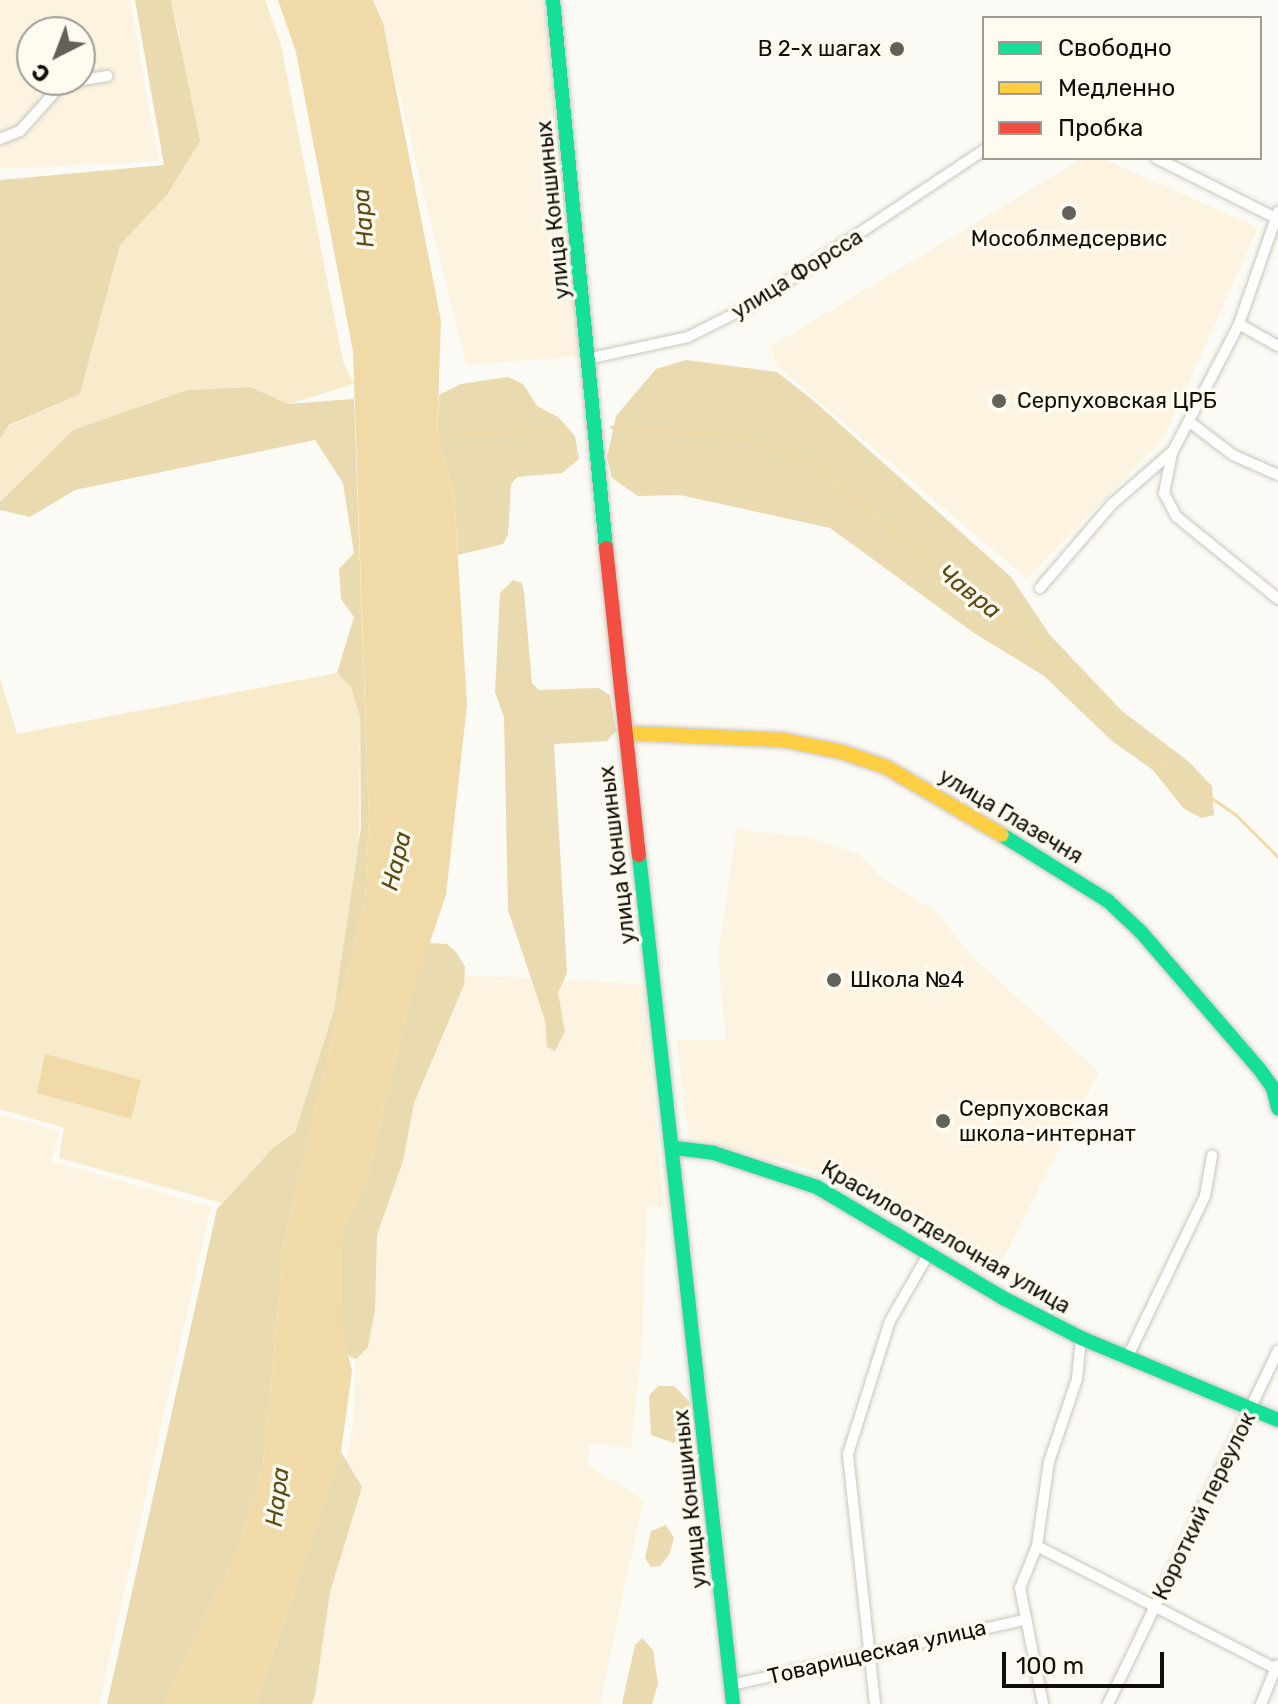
<!DOCTYPE html>
<meta charset="utf-8">
<style>
body{margin:0}
#map{position:relative;width:1278px;height:1704px;overflow:hidden;background:#fcfaf4;font-family:Rubik,sans-serif}
div>[style]{position:absolute}
[style*='--x']{left:calc(var(--x)*1px);top:calc(var(--y)*1px);width:calc(var(--w)*1px);rotate:calc(var(--a)*1deg)}
.built>*{inset:0;background:#fcf4e1}
.green>*{inset:0;background:#f8ebcb}
.forest>*{inset:0;background:#eadab0}
.water>*{inset:0;background:#f0daa7}
.stream>*{height:3px;margin:-1.5px;padding:0 1.5px;transform-origin:1.5px;border-radius:1.5px;background:#f0daa7}
.roads{filter:drop-shadow(0 0 2px #c9c6bf) drop-shadow(0 0 2px #c9c6bf)}
.street>*{height:10px;margin:-5px;padding:0 5px;transform-origin:5px;border-radius:5px;background:#fffefd}
.fast>*{height:14px;margin:-7px;padding:0 7px;transform-origin:7px;border-radius:7px;background:#16e098}
.slow>*{height:14px;margin:-7px;padding:0 7px;transform-origin:7px;border-radius:7px;background:#ffcf43}
.jam>*{height:14px;margin:-7px;padding:0 7px;transform-origin:7px;border-radius:7px;background:#f24e42}
.dots>*{width:22px;height:22px;translate:-50% -50%;box-sizing:border-box;border:4px solid #fffbf1;border-radius:50%}
span{translate:-50% -50%;white-space:nowrap;text-align:center;line-height:1.15;-webkit-text-stroke:7px #fffbf1;paint-order:stroke}
.poi-label{font-size:22px;color:#110e06}
.right{translate:-100% -50%;text-align:right}
.left{translate:0 -50%;text-align:left}
.street-label{font-size:22px;color:#110e06}
.water-label{font-size:24px;color:#5e4a13;font-style:italic}
.legend{position:absolute;left:982px;top:16px;width:280px;height:144px;box-sizing:border-box;background:#fffbf1;border:2px solid #a09c93;margin:0;padding:10px 14px;list-style:none;font-size:24px;color:#110e06}
.legend li{display:flex;align-items:center;gap:16px;height:40px}
.legend b{width:40px;border:2px solid #a09c93}
.north{position:absolute;left:16px;top:16px;width:80px;height:80px;box-sizing:border-box;background:#fffbf1;border:2px solid #a09c93;border-radius:50%;rotate:222deg;font-size:22px;font-weight:700;line-height:32px;text-align:center;color:#110e06}
.north::after{content:'';display:block;margin:auto;width:28px;height:36px;background:#636159;clip-path:polygon(50% 0,100% 100%,50% 72%,0 100%)}
.scale{position:absolute;left:1002px;top:1652px;width:162px;height:36px;box-sizing:border-box;border:4px solid #110e06;border-top:0;padding-left:10px;font-size:24px;line-height:28px;white-space:nowrap;color:#110e06;-webkit-text-stroke:6px #fffbf1;paint-order:stroke}
</style>
<div id="map">
<div class="built">
<div style="clip-path:polygon(evenodd,0 0,130px 0,159px 161px,0 169px,0 0,32px 32px,80px 32px,80px 80px,32px 80px,32px 32px)"></div>
<div style="clip-path:polygon(376px 0,543px 0,582px 356px,466px 365px)"></div>
<div style="clip-path:polygon(1083px 158px,1102px 158px,1258px 228px,1164px 437px,1027px 579px,776px 365px,770px 347px)"></div>
<div style="clip-path:polygon(736px 829px,812px 838px,859px 854px,881px 877px,935px 911px,973px 957px,1099px 1072px,998px 1269px,812px 1170px,689px 1137px,676px 1040px,726px 1040px,718px 957px)"></div>
<div style="clip-path:polygon(430px 973px,643px 984px,664px 1206px,647px 1207px,642px 1344px,631px 1448px,590px 1443px,587px 1464px,643px 1500px,600px 1704px,303px 1704px,354px 1418px,357px 1241px)"></div>
<div style="clip-path:polygon(0 1114px,59px 1131px,52px 1161px,211px 1207px,99px 1704px,0 1704px)"></div>
</div>
<div class="green">
<div style="clip-path:polygon(171px 0,265px 0,281px 45px,343px 361px,354px 384px,288px 404px,251px 387px,187px 390px,73px 430px,0 502px,0 439px,9px 426px,80px 394px,120px 245px,167px 195px,180px 37px)"></div>
<div style="clip-path:polygon(337px 673px,351px 686px,360px 717px,359px 860px,334px 1010px,295px 1132px,273px 1148px,222px 1203px,59px 1158px,64px 1128px,0 1109px,0 678px,17px 734px)"></div>
</div>
<div class="forest">
<div style="clip-path:polygon(135px 0,171px 0,200px 141px,167px 195px,120px 245px,80px 394px,9px 425px,0 439px,0 180px,164px 165px)"></div>
<div style="clip-path:polygon(686px 360px,777px 372px,814px 401px,1011px 577px,1050px 635px,1122px 711px,1188px 761px,1212px 786px,1214px 815px,1201px 818px,1183px 808px,1153px 770px,1112px 741px,1044px 676px,974px 633px,830px 528px,680px 495px,638px 496px,612px 478px,607px 457px,616px 416px,656px 369px)"></div>
<div style="clip-path:polygon(508px 377px,523px 384px,537px 406px,558px 417px,575px 436px,579px 459px,562px 473px,517px 477px,511px 484px,508px 535px,503px 544px,458px 555px,454px 494px,437px 435px,439px 395px,461px 384px)"></div>
<div style="clip-path:polygon(251px 387px,288px 404px,354px 399px,369px 819px,365px 901px,285px 1239px,263px 1466px,238px 1549px,164px 1704px,107px 1704px,217px 1209px,273px 1148px,295px 1132px,334px 1010px,361px 828px,360px 717px,351px 687px,337px 673px,354px 617px,341px 599px,339px 569px,354px 553px,343px 483px,315px 440px,75px 490px,30px 517px,0 510px,0 502px,73px 430px,187px 390px)"></div>
<div style="clip-path:polygon(513px 580px,522px 583px,524px 592px,532px 683px,539px 690px,598px 688px,610px 695px,616px 731px,607px 741px,554px 744px,567px 973px,558px 993px,565px 1032px,555px 1051px,547px 1047px,545px 1020px,508px 910px,504px 717px,495px 692px,500px 593px)"></div>
<div style="clip-path:polygon(429px 943px,447px 944px,456px 952px,465px 967px,464px 985px,414px 1103px,403px 1161px,377px 1235px,375px 1310px,368px 1347px,356px 1359px,348px 1356px,339px 1322px,340px 1236px,367px 1178px,407px 1009px)"></div>
<div style="clip-path:polygon(658px 1386px,674px 1386px,689px 1401px,691px 1429px,674px 1443px,651px 1435px,649px 1396px)"></div>
<div style="clip-path:polygon(341px 1452px,362px 1487px,330px 1592px,315px 1695px,312px 1704px,255px 1704px)"></div>
<div style="clip-path:polygon(666px 1525px,674px 1538px,669px 1555px,660px 1566px,651px 1567px,645px 1558px,651px 1531px)"></div>
<div style="clip-path:polygon(642px 1638px,653px 1650px,658px 1684px,652px 1704px,622px 1704px,635px 1645px)"></div>
</div>
<div class="water">
<div style="clip-path:polygon(278px 0,373px 0,383px 23px,441px 321px,437px 435px,454px 494px,467px 705px,446px 895px,407px 1009px,367px 1178px,340px 1236px,339px 1322px,352px 1370px,341px 1452px,255px 1704px,164px 1704px,238px 1549px,263px 1466px,285px 1239px,365px 901px,369px 819px,353px 351px,296px 52px)"></div>
<div style="clip-path:polygon(45px 1054px,141px 1080px,131px 1119px,37px 1093px)"></div>
</div>
<div class="stream">
<div style="--x:611;--y:427;--w:131;--a:3.9"></div>
<div style="--x:742;--y:436;--w:76;--a:21.5"></div>
<div style="--x:813;--y:464;--w:215;--a:39.9"></div>
<div style="--x:978;--y:602;--w:73;--a:33.9"></div>
<div style="--x:1039;--y:643;--w:76;--a:42.9"></div>
<div style="--x:1095;--y:695;--w:66;--a:52.4"></div>
<div style="--x:1135;--y:747;--w:120;--a:33.8"></div>
<div style="--x:1235;--y:814;--w:61;--a:45"></div>
<div style="--x:436;--y:435;--w:128;--a:-2.7"></div>
</div>
<div class="roads">
<div class="street">
<div style="--x:0;--y:139;--w:22;--a:-22"></div>
<div style="--x:20;--y:131;--w:64;--a:-48.1"></div>
<div style="--x:63;--y:83;--w:45;--a:-9"></div>
<div style="--x:1156;--y:158;--w:136;--a:26.6"></div>
<div style="--x:1239;--y:324;--w:45;--a:29.4"></div>
<div style="--x:591;--y:358;--w:99;--a:-12.2"></div>
<div style="--x:688;--y:337;--w:69;--a:-26.6"></div>
<div style="--x:750;--y:306;--w:281;--a:-33.7"></div>
<div style="--x:1191;--y:423;--w:53;--a:37.3"></div>
<div style="--x:1233;--y:455;--w:49;--a:24"></div>
<div style="--x:1172;--y:453;--w:41;--a:101.3"></div>
<div style="--x:1164;--y:493;--w:27;--a:62"></div>
<div style="--x:1177;--y:517;--w:130;--a:39.1"></div>
<div style="--x:1040;--y:588;--w:111;--a:-49.4"></div>
<div style="--x:1112;--y:504;--w:81;--a:-41"></div>
<div style="--x:1173;--y:451;--w:143;--a:-62.5"></div>
<div style="--x:1239;--y:324;--w:119;--a:-70.8"></div>
<div style="--x:1128;--y:1356;--w:178;--a:-64.3"></div>
<div style="--x:1205;--y:1196;--w:41;--a:-80.1"></div>
<div style="--x:1037;--y:1546;--w:271;--a:27.2"></div>
<div style="--x:731;--y:1685;--w:299;--a:-12.5"></div>
<div style="--x:875;--y:1704;--w:251;--a:-96.2"></div>
<div style="--x:848;--y:1454;--w:139;--a:-72.5"></div>
<div style="--x:890;--y:1321;--w:76;--a:-60.1"></div>
<div style="--x:1043;--y:1704;--w:118;--a:-101.2"></div>
<div style="--x:1020;--y:1588;--w:45;--a:-68"></div>
<div style="--x:1037;--y:1546;--w:85;--a:-81.9"></div>
<div style="--x:1049;--y:1462;--w:88;--a:-71.4"></div>
<div style="--x:1077;--y:1379;--w:41;--a:-84.4"></div>
<div style="--x:1108;--y:1704;--w:392;--a:-64.3"></div>
<div style="--x:1261;--y:1704;--w:42;--a:-67.7"></div>
</div>
<div class="fast">
<div style="--x:553;--y:0;--w:551;--a:84.48"></div>
<div style="--x:1002;--y:835;--w:125;--a:31.9"></div>
<div style="--x:1108;--y:901;--w:45;--a:43.2"></div>
<div style="--x:1141;--y:932;--w:182;--a:49.2"></div>
<div style="--x:1260;--y:1070;--w:22;--a:54"></div>
<div style="--x:1273;--y:1088;--w:21;--a:76"></div>
<div style="--x:639;--y:855;--w:854;--a:83.68"></div>
<div style="--x:675;--y:1148;--w:39;--a:7"></div>
<div style="--x:714;--y:1153;--w:108;--a:18.3"></div>
<div style="--x:817;--y:1187;--w:217;--a:30.8"></div>
<div style="--x:1003;--y:1298;--w:88;--a:27.1"></div>
<div style="--x:1081;--y:1338;--w:213;--a:22.6"></div>
</div>
<div class="slow">
<div style="--x:625;--y:733;--w:158;--a:2.5"></div>
<div style="--x:783;--y:740;--w:60;--a:11.5"></div>
<div style="--x:842;--y:752;--w:46;--a:18.8"></div>
<div style="--x:886;--y:767;--w:134;--a:30.4"></div>
</div>
<div class="jam">
<div style="--x:606;--y:548;--w:309;--a:83.9"></div>
</div>
</div>
<div class="dots">
<div style="left:897px;top:49px;background:#636159"></div>
<div style="left:1069px;top:213px;background:#636159"></div>
<div style="left:999px;top:401px;background:#636159"></div>
<div style="left:834px;top:980px;background:#636159"></div>
<div style="left:943px;top:1121px;background:#636159"></div>
</div>
<div class="poi-label">
<span class="right" style="left:881px;top:49px">В 2-х шагах</span>
<span style="left:1069px;top:239px">Мособлмедсервис</span>
<span class="left" style="left:1017px;top:401px">Серпуховская ЦРБ</span>
<span class="left" style="left:850px;top:980px">Школа №4</span>
<span class="left" style="left:959px;top:1121px">Серпуховская<br>школа-интернат</span>
</div>
<div class="street-label">
<span style="left:553px;top:210px;rotate:-96deg">улица Коншиных</span>
<span style="left:797px;top:274px;rotate:-32deg">улица Форсса</span>
<span style="left:1011px;top:816px;rotate:31deg">улица Глазечня</span>
<span style="left:617px;top:855px;rotate:-97deg">улица Коншиных</span>
<span style="left:946px;top:1237px;rotate:30deg">Красилоотделочная улица</span>
<span style="left:690px;top:1499px;rotate:-96deg">улица Коншиных</span>
<span style="left:1204px;top:1506px;rotate:-64deg">Короткий переулок</span>
<span style="left:877px;top:1652px;rotate:-13deg">Товарищеская улица</span>
</div>
<div class="water-label">
<span style="left:364px;top:218px;rotate:-95deg">Нара</span>
<span style="left:969px;top:592px;rotate:38deg">Чавра</span>
<span style="left:397px;top:861px;rotate:-76deg">Нара</span>
<span style="left:278px;top:1497px;rotate:-83deg">Нара</span>
</div>
<ul class="legend">
<li><b style="height:10px;background:#16e098"></b>Свободно</li>
<li><b style="height:10px;background:#ffcf43"></b>Медленно</li>
<li><b style="height:10px;background:#f24e42"></b>Пробка</li>
</ul>
<div class="north">С</div>
<div class="scale">100 m</div>
</div>
